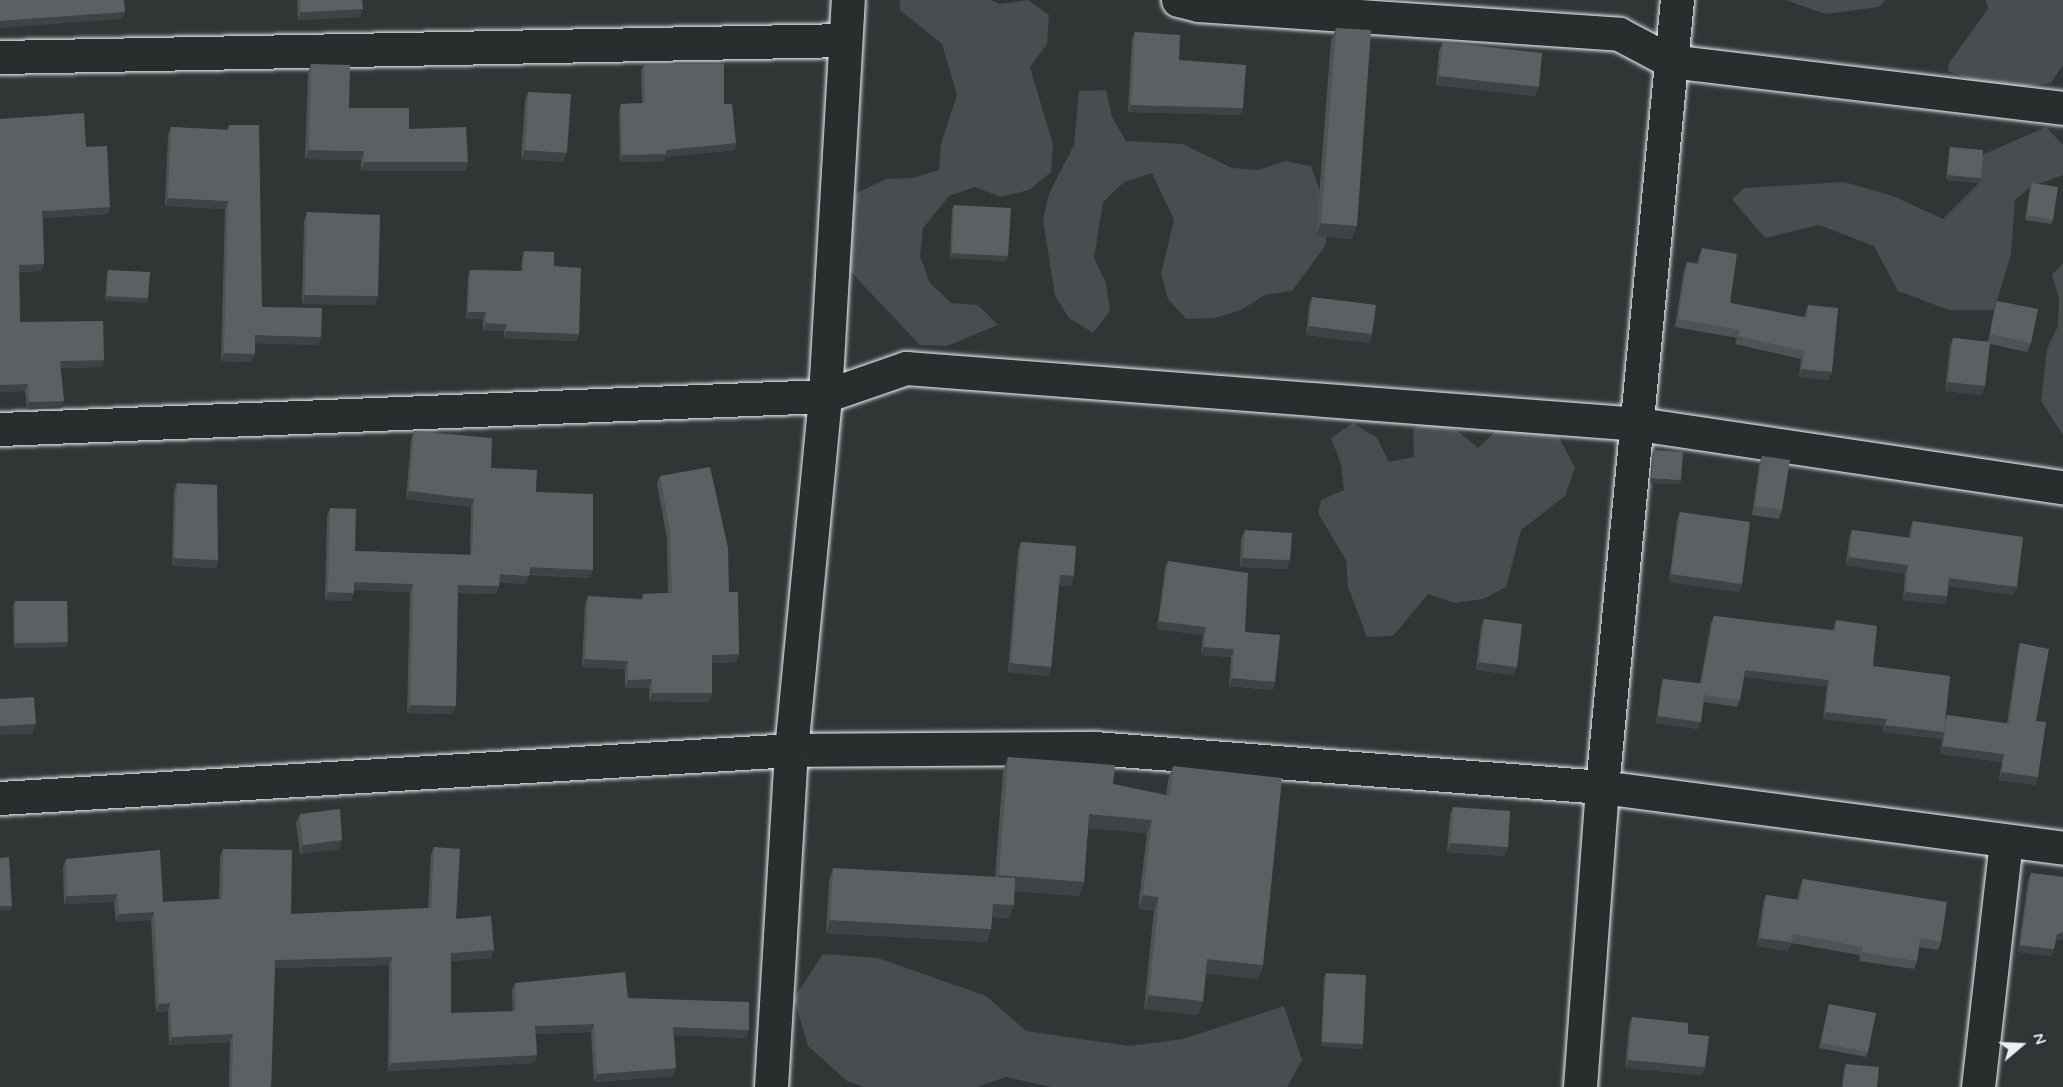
<!DOCTYPE html>
<style>
body{margin:0}
#map{position:relative;width:2063px;height:1087px;overflow:hidden;background:#323536;font-family:Mynerve,sans-serif}
div>[style]{position:absolute}
[style*='--x']{left:calc(var(--x)*1px);top:calc(var(--y)*1px);width:calc(var(--w)*1px);rotate:calc(var(--a)*1deg)}
.green>*{inset:0;background:#494d4f}
.roads{filter:drop-shadow(0 0 2px #e8f1f8) drop-shadow(0 0 2px #e8f1f8)}
.minor>*{height:33px;margin:-16.5px;padding:0 16.5px;transform-origin:16.5px;border-radius:16.5px;background:#2a2d2e}
.wall>*{inset:0;background:#4f5355}
.shaded-wall>*{inset:0;background:#404345}
.building>*{inset:0;background:#5c6063}
span{translate:-50% -50%;white-space:nowrap;text-align:center;line-height:1.15;-webkit-text-stroke:6px #2a2d2e;paint-order:stroke}
.north{position:absolute;left:1991px;top:1015px;width:60px;height:60px;-webkit-text-stroke:4px #2a2d2e;paint-order:stroke;rotate:71deg;font-size:16px;font-weight:700;line-height:24px;text-align:center;color:#e8f1f8}
.north::after{content:'';display:block;margin:auto;width:21px;height:27px;background:#e8f1f8;clip-path:polygon(50% 0,100% 100%,50% 72%,0 100%)}
</style>
<div id="map">
<div class="green">
<div style="clip-path:polygon(900px 0,990px 0,1000px 4px,1028px 0,1049px 15px,1047px 44px,1030px 67px,1053px 145px,1051px 172px,1029px 190px,1001px 197px,975px 187px,949px 196px,923px 228px,920px 256px,930px 283px,951px 303px,978px 305px,998px 325px,947px 346px,920px 345px,847px 268px,838px 202px,886px 179px,913px 178px,939px 170px,941px 144px,957px 95px,942px 44px,900px 10px)"></div>
<div style="clip-path:polygon(1786px 0,1885px 0,1879px 7px,1825px 14px)"></div>
<div style="clip-path:polygon(1986px 0,2063px 0,2063px 65px,2051px 83px,1997px 90px,1948px 71px,1949px 63px,1988px 9px)"></div>
<div style="clip-path:polygon(1106px 90px,1112px 117px,1126px 141px,1183px 144px,1232px 168px,1259px 170px,1285px 161px,1311px 166px,1329px 218px,1325px 246px,1292px 291px,1265px 295px,1241px 310px,1215px 318px,1186px 319px,1168px 299px,1161px 274px,1174px 220px,1152px 173px,1124px 182px,1103px 202px,1094px 258px,1106px 283px,1110px 311px,1093px 333px,1069px 318px,1055px 296px,1043px 219px,1049px 194px,1074px 145px,1079px 91px)"></div>
<div style="clip-path:polygon(2046px 127px,2063px 145px,2063px 175px,2030px 187px,2015px 200px,2011px 254px,1994px 310px,1949px 310px,1898px 291px,1874px 246px,1819px 225px,1765px 238px,1732px 199px,1744px 188px,1844px 182px,1893px 196px,1943px 219px,1979px 183px,1982px 155px)"></div>
<div style="clip-path:polygon(2063px 263px,2063px 435px,2041px 401px,2047px 349px,2058px 326px,2059px 298px,2052px 275px)"></div>
<div style="clip-path:polygon(1436px 413px,1478px 448px,1498px 429px,1549px 418px,1575px 468px,1565px 496px,1521px 530px,1506px 587px,1483px 599px,1455px 603px,1428px 594px,1393px 636px,1367px 637px,1348px 587px,1346px 560px,1318px 513px,1321px 500px,1344px 490px,1341px 464px,1331px 438px,1353px 423px,1377px 438px,1389px 462px,1414px 457px,1413px 429px)"></div>
<div style="clip-path:polygon(823px 954px,878px 958px,986px 996px,1026px 1031px,1129px 1046px,1183px 1039px,1284px 1006px,1302px 1060px,1287px 1087px,1051px 1087px,1006px 1077px,977px 1087px,864px 1087px,847px 1081px,808px 1046px,794px 998px)"></div>
</div>
<div class="roads">
<div class="minor">
<div style="--x:1178;--y:0;--w:21;--a:14"></div>
<div style="--x:1198;--y:5;--w:422;--a:3.9"></div>
<div style="--x:1619;--y:34;--w:58;--a:27.9"></div>
<div style="--x:1670;--y:61;--w:396;--a:6.8"></div>
<div style="--x:0;--y:57;--w:845;--a:-1.15"></div>
<div style="--x:0;--y:429;--w:826;--a:-2.29"></div>
<div style="--x:825;--y:396;--w:86;--a:-19.1"></div>
<div style="--x:906;--y:368;--w:735;--a:4.37"></div>
<div style="--x:1639;--y:424;--w:429;--a:8.5"></div>
<div style="--x:0;--y:798;--w:792;--a:-3.47"></div>
<div style="--x:791;--y:750;--w:303;--a:-0.4"></div>
<div style="--x:1094;--y:748;--w:509;--a:4.39"></div>
<div style="--x:1602;--y:787;--w:465;--a:7.5"></div>
<div style="--x:771;--y:1087;--w:338;--a:-86.6"></div>
<div style="--x:791;--y:750;--w:356;--a:-84.5"></div>
<div style="--x:825;--y:396;--w:397;--a:-86.7"></div>
<div style="--x:1580;--y:1087;--w:301;--a:-85.8"></div>
<div style="--x:1602;--y:787;--w:791;--a:-84.56"></div>
<div style="--x:1978;--y:1087;--w:247;--a:-83.5"></div>
</div>
</div>
<div class="wall">
<div style="clip-path:polygon(297px 0,362px 0,360px 17px,298px 20px)"></div>
<div style="clip-path:polygon(1336px 28px,1352px 239px,1316px 236px,1331px 41px)"></div>
<div style="clip-path:polygon(1135px 32px,1179px 60px,1243px 108px,1240px 115px,1128px 112px,1132px 39px)"></div>
<div style="clip-path:polygon(1443px 42px,1535px 96px,1436px 85px,1439px 51px)"></div>
<div style="clip-path:polygon(311px 64px,349px 108px,409px 129px,468px 162px,465px 171px,361px 171px,361px 160px,305px 159px,308px 73px)"></div>
<div style="clip-path:polygon(644px 64px,724px 104px,736px 143px,734px 150px,665px 157px,664px 161px,620px 162px,619px 110px,621px 104px,642px 103px,641px 71px)"></div>
<div style="clip-path:polygon(528px 92px,563px 162px,521px 159px,525px 101px)"></div>
<div style="clip-path:polygon(0 119px,86px 147px,110px 207px,108px 214px,43px 218px,44px 264px,41px 271px,19px 272px,20px 322px,104px 360px,102px 367px,61px 368px,61px 408px,27px 409px,25px 391px,0 392px)"></div>
<div style="clip-path:polygon(229px 125px,262px 307px,321px 337px,318px 345px,255px 343px,252px 362px,221px 361px,225px 209px,165px 206px,168px 135px,171px 127px,227px 130px)"></div>
<div style="clip-path:polygon(1950px 147px,1981px 178px,1979px 183px,1946px 180px,1949px 151px)"></div>
<div style="clip-path:polygon(2032px 183px,2053px 220px,2051px 224px,2025px 220px,2030px 187px)"></div>
<div style="clip-path:polygon(954px 205px,1006px 261px,950px 258px,952px 209px)"></div>
<div style="clip-path:polygon(307px 212px,375px 305px,302px 304px,304px 221px)"></div>
<div style="clip-path:polygon(1702px 248px,1730px 303px,1804px 317px,1808px 305px,1829px 380px,1799px 377px,1801px 359px,1735px 344px,1737px 338px,1675px 327px,1684px 270px,1687px 262px,1697px 264px,1699px 256px)"></div>
<div style="clip-path:polygon(524px 251px,554px 266px,579px 334px,576px 341px,504px 338px,504px 331px,483px 331px,483px 319px,466px 319px,468px 277px,470px 270px,521px 271px,522px 258px)"></div>
<div style="clip-path:polygon(108px 270px,147px 303px,105px 300px,107px 274px)"></div>
<div style="clip-path:polygon(1312px 297px,1372px 334px,1369px 343px,1306px 335px,1309px 306px)"></div>
<div style="clip-path:polygon(1997px 301px,2031px 343px,2027px 352px,1990px 344px,1982px 395px,1945px 391px,1950px 347px,1953px 338px,1988px 342px,1994px 310px)"></div>
<div style="clip-path:polygon(414px 431px,491px 468px,536px 492px,590px 578px,529px 575px,526px 584px,499px 582px,499px 586px,496px 594px,458px 593px,453px 714px,407px 713px,410px 592px,354px 590px,351px 601px,325px 600px,327px 516px,330px 508px,355px 551px,470px 555px,471px 507px,406px 499px,411px 439px)"></div>
<div style="clip-path:polygon(1654px 450px,1681px 480px,1680px 484px,1650px 483px,1652px 455px)"></div>
<div style="clip-path:polygon(1762px 456px,1782px 510px,1779px 519px,1752px 515px,1759px 465px)"></div>
<div style="clip-path:polygon(660px 476px,729px 592px,739px 654px,736px 662px,712px 663px,712px 693px,709px 702px,649px 701px,649px 688px,625px 688px,625px 669px,582px 667px,585px 604px,588px 596px,641px 599px,643px 594px,668px 593px,667px 539px,657px 484px)"></div>
<div style="clip-path:polygon(177px 483px,218px 560px,216px 568px,172px 566px,174px 490px)"></div>
<div style="clip-path:polygon(1680px 512px,1742px 584px,1739px 592px,1669px 582px,1677px 520px)"></div>
<div style="clip-path:polygon(1913px 521px,2014px 595px,1948px 586px,1947px 596px,1944px 604px,1903px 600px,1905px 574px,1846px 565px,1849px 538px,1852px 530px,1909px 538px,1910px 529px)"></div>
<div style="clip-path:polygon(1245px 530px,1290px 560px,1287px 569px,1240px 567px,1241px 539px)"></div>
<div style="clip-path:polygon(1021px 542px,1071px 586px,1059px 585px,1051px 667px,1048px 676px,1008px 672px,1018px 551px)"></div>
<div style="clip-path:polygon(1168px 561px,1245px 632px,1273px 690px,1229px 686px,1231px 657px,1201px 655px,1203px 635px,1157px 629px,1165px 568px)"></div>
<div style="clip-path:polygon(15px 601px,68px 642px,66px 647px,14px 648px,13px 606px)"></div>
<div style="clip-path:polygon(1714px 616px,1833px 630px,1836px 620px,1873px 666px,1946px 719px,1947px 715px,2007px 723px,2018px 651px,2020px 643px,2036px 721px,2038px 777px,2036px 785px,1999px 780px,2002px 762px,1940px 754px,1943px 737px,1942px 739px,1883px 732px,1884px 726px,1823px 719px,1827px 687px,1744px 677px,1740px 700px,1737px 707px,1704px 702px,1698px 729px,1656px 723px,1661px 686px,1663px 679px,1700px 683px,1711px 623px)"></div>
<div style="clip-path:polygon(1484px 619px,1517px 667px,1514px 675px,1476px 670px,1481px 627px)"></div>
<div style="clip-path:polygon(1008px 757px,1113px 784px,1166px 795px,1168px 780px,1173px 766px,1263px 965px,1258px 979px,1206px 973px,1203px 1001px,1198px 1015px,1144px 1009px,1154px 910px,1138px 909px,1147px 833px,1088px 828px,1084px 882px,1079px 896px,1014px 891px,1009px 918px,992px 917px,991px 929px,987px 942px,826px 933px,829px 881px,833px 868px,995px 877px,1003px 771px)"></div>
<div style="clip-path:polygon(1453px 807px,1508px 847px,1504px 856px,1447px 852px,1450px 816px)"></div>
<div style="clip-path:polygon(300px 814px,342px 840px,339px 849px,300px 854px,296px 823px)"></div>
<div style="clip-path:polygon(434px 847px,456px 919px,491px 958px,451px 961px,451px 1013px,513px 1012px,512px 991px,515px 983px,628px 998px,749px 1030px,746px 1038px,674px 1035px,676px 1068px,673px 1076px,594px 1082px,591px 1032px,536px 1034px,537px 1055px,534px 1063px,388px 1071px,389px 965px,275px 968px,271px 1087px,229px 1087px,230px 1042px,169px 1045px,168px 1011px,156px 1012px,151px 920px,116px 922px,114px 902px,64px 904px,63px 867px,66px 859px,163px 902px,219px 900px,220px 857px,223px 849px,291px 914px,428px 908px,431px 855px)"></div>
<div style="clip-path:polygon(2031px 873px,2063px 877px,2063px 939px,2056px 940px,2052px 956px,2018px 952px,2028px 880px)"></div>
<div style="clip-path:polygon(1803px 879px,1941px 942px,1938px 950px,1919px 947px,1917px 961px,1914px 969px,1859px 961px,1860px 955px,1791px 943px,1788px 951px,1757px 946px,1763px 904px,1766px 895px,1797px 900px,1800px 887px)"></div>
<div style="clip-path:polygon(1326px 973px,1362px 1049px,1321px 1046px,1324px 978px)"></div>
<div style="clip-path:polygon(1829px 1004px,1868px 1052px,1866px 1057px,1819px 1048px)"></div>
<div style="clip-path:polygon(1632px 1017px,1688px 1034px,1705px 1067px,1702px 1075px,1625px 1068px,1629px 1026px)"></div>
<div style="clip-path:polygon(1846px 1064px,1877px 1087px,1842px 1087px,1844px 1069px)"></div>
</div>
<div class="shaded-wall">
<div style="clip-path:polygon(363px 9px,360px 17px,298px 20px,301px 12px)"></div>
<div style="clip-path:polygon(125px 12px,122px 19px,0 28px,0 21px)"></div>
<div style="clip-path:polygon(1439px 76px,1539px 87px,1535px 96px,1436px 85px)"></div>
<div style="clip-path:polygon(1131px 105px,1243px 108px,1240px 115px,1128px 112px)"></div>
<div style="clip-path:polygon(736px 143px,734px 150px,665px 157px,664px 161px,620px 162px,622px 155px,666px 150px)"></div>
<div style="clip-path:polygon(309px 150px,364px 151px,361px 160px,305px 159px)"></div>
<div style="clip-path:polygon(525px 150px,567px 153px,563px 162px,521px 159px)"></div>
<div style="clip-path:polygon(364px 162px,468px 162px,465px 171px,361px 171px)"></div>
<div style="clip-path:polygon(1948px 175px,1981px 178px,1979px 183px,1946px 180px)"></div>
<div style="clip-path:polygon(168px 198px,228px 201px,225px 209px,165px 206px)"></div>
<div style="clip-path:polygon(110px 207px,108px 214px,40px 218px,42px 211px)"></div>
<div style="clip-path:polygon(1321px 223px,1357px 226px,1352px 239px,1316px 236px)"></div>
<div style="clip-path:polygon(952px 253px,1008px 256px,1006px 261px,950px 258px)"></div>
<div style="clip-path:polygon(44px 264px,41px 271px,17px 272px,19px 265px)"></div>
<div style="clip-path:polygon(305px 295px,378px 296px,375px 305px,302px 304px)"></div>
<div style="clip-path:polygon(107px 296px,148px 298px,147px 303px,105px 300px)"></div>
<div style="clip-path:polygon(468px 312px,486px 312px,483px 319px,466px 319px)"></div>
<div style="clip-path:polygon(486px 323px,507px 324px,504px 331px,483px 331px)"></div>
<div style="clip-path:polygon(1309px 326px,1372px 334px,1369px 343px,1306px 335px)"></div>
<div style="clip-path:polygon(506px 331px,579px 334px,576px 341px,504px 338px)"></div>
<div style="clip-path:polygon(255px 335px,321px 337px,318px 345px,252px 343px)"></div>
<div style="clip-path:polygon(224px 353px,255px 354px,252px 362px,221px 361px)"></div>
<div style="clip-path:polygon(104px 360px,102px 367px,58px 368px,60px 361px)"></div>
<div style="clip-path:polygon(1802px 369px,1832px 372px,1829px 380px,1799px 377px)"></div>
<div style="clip-path:polygon(1948px 382px,1985px 386px,1982px 395px,1945px 391px)"></div>
<div style="clip-path:polygon(28px 384px,25px 391px,0 392px,0 385px)"></div>
<div style="clip-path:polygon(64px 401px,61px 408px,27px 409px,29px 402px)"></div>
<div style="clip-path:polygon(1652px 478px,1681px 480px,1680px 484px,1650px 483px)"></div>
<div style="clip-path:polygon(409px 491px,474px 499px,471px 507px,406px 499px)"></div>
<div style="clip-path:polygon(1849px 557px,1908px 565px,1905px 574px,1846px 565px)"></div>
<div style="clip-path:polygon(174px 558px,218px 560px,216px 568px,172px 566px)"></div>
<div style="clip-path:polygon(1243px 558px,1290px 560px,1287px 569px,1240px 567px)"></div>
<div style="clip-path:polygon(530px 567px,593px 570px,590px 578px,527px 574px)"></div>
<div style="clip-path:polygon(500px 574px,529px 576px,526px 584px,497px 581px)"></div>
<div style="clip-path:polygon(1671px 574px,1742px 584px,1739px 592px,1669px 582px)"></div>
<div style="clip-path:polygon(1060px 575px,1074px 576px,1071px 586px,1057px 585px)"></div>
<div style="clip-path:polygon(1949px 578px,2017px 587px,2014px 595px,1946px 586px)"></div>
<div style="clip-path:polygon(354px 582px,413px 584px,410px 592px,351px 590px)"></div>
<div style="clip-path:polygon(458px 585px,499px 586px,496px 594px,455px 593px)"></div>
<div style="clip-path:polygon(328px 592px,354px 593px,351px 601px,325px 600px)"></div>
<div style="clip-path:polygon(1906px 592px,1947px 596px,1944px 604px,1903px 600px)"></div>
<div style="clip-path:polygon(1159px 621px,1206px 627px,1203px 635px,1157px 629px)"></div>
<div style="clip-path:polygon(68px 642px,66px 647px,14px 648px,15px 643px)"></div>
<div style="clip-path:polygon(1204px 647px,1234px 649px,1231px 657px,1201px 655px)"></div>
<div style="clip-path:polygon(739px 654px,736px 662px,709px 663px,712px 655px)"></div>
<div style="clip-path:polygon(585px 659px,628px 661px,625px 669px,582px 667px)"></div>
<div style="clip-path:polygon(1479px 662px,1517px 667px,1514px 675px,1476px 670px)"></div>
<div style="clip-path:polygon(1011px 663px,1051px 667px,1048px 676px,1008px 672px)"></div>
<div style="clip-path:polygon(1745px 670px,1829px 680px,1827px 687px,1742px 677px)"></div>
<div style="clip-path:polygon(1232px 678px,1275px 682px,1273px 690px,1229px 686px)"></div>
<div style="clip-path:polygon(652px 679px,649px 688px,625px 688px,628px 680px)"></div>
<div style="clip-path:polygon(652px 693px,712px 693px,709px 702px,649px 701px)"></div>
<div style="clip-path:polygon(410px 705px,456px 706px,453px 714px,407px 713px)"></div>
<div style="clip-path:polygon(1826px 712px,1887px 719px,1884px 726px,1823px 719px)"></div>
<div style="clip-path:polygon(1658px 716px,1701px 722px,1698px 729px,1656px 723px)"></div>
<div style="clip-path:polygon(36px 724px,32px 734px,0 735px,0 726px)"></div>
<div style="clip-path:polygon(1886px 725px,1944px 732px,1942px 739px,1883px 732px)"></div>
<div style="clip-path:polygon(1943px 746px,2004px 754px,2002px 762px,1940px 754px)"></div>
<div style="clip-path:polygon(2002px 772px,2038px 777px,2036px 785px,1999px 780px)"></div>
<div style="clip-path:polygon(1089px 814px,1152px 820px,1147px 833px,1084px 828px)"></div>
<div style="clip-path:polygon(342px 840px,339px 849px,300px 854px,303px 845px)"></div>
<div style="clip-path:polygon(1451px 843px,1508px 847px,1504px 856px,1447px 852px)"></div>
<div style="clip-path:polygon(999px 875px,1084px 882px,1079px 896px,994px 889px)"></div>
<div style="clip-path:polygon(117px 894px,114px 902px,64px 904px,67px 896px)"></div>
<div style="clip-path:polygon(1143px 895px,1159px 897px,1154px 910px,1138px 909px)"></div>
<div style="clip-path:polygon(993px 904px,1014px 905px,1009px 918px,988px 917px)"></div>
<div style="clip-path:polygon(0 906px,12px 906px,10px 910px,0 911px)"></div>
<div style="clip-path:polygon(154px 912px,151px 920px,116px 922px,119px 914px)"></div>
<div style="clip-path:polygon(830px 920px,991px 929px,987px 942px,826px 933px)"></div>
<div style="clip-path:polygon(2063px 932px,2063px 939px,2054px 941px,2057px 934px)"></div>
<div style="clip-path:polygon(1760px 938px,1791px 942px,1788px 951px,1757px 946px)"></div>
<div style="clip-path:polygon(2020px 945px,2054px 949px,2052px 956px,2018px 952px)"></div>
<div style="clip-path:polygon(494px 950px,491px 958px,448px 961px,451px 953px)"></div>
<div style="clip-path:polygon(392px 957px,389px 965px,272px 968px,275px 960px)"></div>
<div style="clip-path:polygon(1207px 959px,1263px 965px,1258px 979px,1202px 973px)"></div>
<div style="clip-path:polygon(1149px 995px,1203px 1001px,1198px 1015px,1144px 1009px)"></div>
<div style="clip-path:polygon(170px 1003px,168px 1011px,156px 1012px,159px 1004px)"></div>
<div style="clip-path:polygon(594px 1024px,591px 1032px,532px 1034px,535px 1026px)"></div>
<div style="clip-path:polygon(673px 1027px,749px 1030px,746px 1038px,670px 1035px)"></div>
<div style="clip-path:polygon(233px 1034px,230px 1042px,169px 1045px,172px 1037px)"></div>
<div style="clip-path:polygon(1322px 1042px,1363px 1044px,1362px 1049px,1321px 1046px)"></div>
<div style="clip-path:polygon(537px 1055px,534px 1063px,388px 1071px,391px 1063px)"></div>
<div style="clip-path:polygon(1628px 1060px,1705px 1067px,1702px 1075px,1625px 1068px)"></div>
<div style="clip-path:polygon(676px 1068px,673px 1076px,594px 1082px,597px 1074px)"></div>
</div>
<div class="building">
<div style="clip-path:polygon(0 0,124px 0,125px 12px,0 21px)"></div>
<div style="clip-path:polygon(300px 0,362px 0,363px 9px,301px 12px)"></div>
<div style="clip-path:polygon(1336px 28px,1371px 30px,1357px 226px,1321px 223px)"></div>
<div style="clip-path:polygon(1135px 32px,1180px 35px,1179px 60px,1246px 65px,1243px 108px,1131px 105px)"></div>
<div style="clip-path:polygon(1443px 42px,1542px 53px,1539px 87px,1439px 76px)"></div>
<div style="clip-path:polygon(311px 64px,350px 65px,349px 108px,409px 108px,409px 129px,466px 127px,468px 162px,364px 162px,364px 151px,309px 150px)"></div>
<div style="clip-path:polygon(644px 64px,724px 64px,724px 104px,732px 104px,736px 143px,666px 150px,666px 154px,622px 155px,621px 104px,645px 103px)"></div>
<div style="clip-path:polygon(528px 92px,571px 94px,567px 153px,525px 150px)"></div>
<div style="clip-path:polygon(84px 113px,86px 147px,107px 146px,110px 207px,42px 211px,44px 264px,19px 265px,20px 322px,103px 321px,104px 360px,60px 361px,64px 401px,29px 402px,28px 384px,0 385px,0 119px)"></div>
<div style="clip-path:polygon(229px 125px,259px 125px,262px 307px,322px 308px,321px 337px,255px 335px,255px 354px,224px 353px,228px 201px,168px 198px,171px 127px,229px 130px)"></div>
<div style="clip-path:polygon(1950px 147px,1983px 150px,1981px 178px,1948px 175px)"></div>
<div style="clip-path:polygon(2032px 183px,2058px 187px,2053px 220px,2027px 215px)"></div>
<div style="clip-path:polygon(954px 205px,1011px 208px,1008px 256px,952px 253px)"></div>
<div style="clip-path:polygon(307px 212px,380px 215px,378px 296px,305px 295px)"></div>
<div style="clip-path:polygon(1702px 248px,1737px 254px,1730px 303px,1807px 318px,1808px 305px,1838px 308px,1832px 372px,1802px 369px,1804px 351px,1738px 336px,1740px 330px,1678px 319px,1687px 262px,1699px 264px)"></div>
<div style="clip-path:polygon(524px 251px,554px 252px,554px 266px,581px 268px,579px 334px,506px 331px,507px 324px,486px 323px,486px 312px,468px 312px,470px 270px,523px 271px)"></div>
<div style="clip-path:polygon(108px 270px,150px 272px,148px 298px,107px 296px)"></div>
<div style="clip-path:polygon(1312px 297px,1376px 305px,1372px 334px,1309px 326px)"></div>
<div style="clip-path:polygon(1997px 301px,2038px 309px,2031px 343px,1990px 334px)"></div>
<div style="clip-path:polygon(1953px 338px,1990px 342px,1985px 386px,1948px 382px)"></div>
<div style="clip-path:polygon(414px 431px,492px 438px,491px 468px,537px 470px,536px 492px,593px 494px,593px 570px,530px 567px,529px 576px,500px 574px,499px 586px,458px 585px,456px 706px,410px 705px,413px 584px,354px 582px,354px 593px,328px 592px,330px 508px,356px 509px,355px 551px,472px 555px,474px 499px,409px 491px)"></div>
<div style="clip-path:polygon(1654px 450px,1683px 452px,1681px 480px,1652px 478px)"></div>
<div style="clip-path:polygon(1762px 456px,1790px 460px,1782px 510px,1755px 506px)"></div>
<div style="clip-path:polygon(710px 467px,728px 548px,729px 592px,738px 592px,739px 654px,712px 655px,712px 693px,652px 693px,652px 679px,628px 680px,628px 661px,585px 659px,588px 596px,643px 600px,643px 594px,672px 593px,670px 531px,660px 476px)"></div>
<div style="clip-path:polygon(177px 483px,217px 485px,218px 560px,174px 558px)"></div>
<div style="clip-path:polygon(1680px 512px,1750px 522px,1742px 584px,1671px 574px)"></div>
<div style="clip-path:polygon(1913px 521px,2023px 537px,2017px 587px,1949px 578px,1947px 596px,1906px 592px,1908px 565px,1849px 557px,1852px 530px,1911px 538px)"></div>
<div style="clip-path:polygon(1245px 530px,1292px 533px,1290px 560px,1243px 558px)"></div>
<div style="clip-path:polygon(1021px 542px,1076px 546px,1074px 576px,1060px 575px,1051px 667px,1011px 663px)"></div>
<div style="clip-path:polygon(1168px 561px,1248px 573px,1245px 632px,1280px 635px,1275px 682px,1232px 678px,1234px 649px,1204px 647px,1206px 627px,1159px 621px)"></div>
<div style="clip-path:polygon(15px 601px,67px 601px,68px 642px,15px 643px)"></div>
<div style="clip-path:polygon(1714px 616px,1835px 631px,1836px 620px,1877px 626px,1873px 666px,1950px 676px,1944px 732px,1886px 725px,1887px 719px,1826px 712px,1829px 680px,1745px 670px,1740px 700px,1704px 695px,1701px 722px,1658px 716px,1663px 679px,1701px 684px)"></div>
<div style="clip-path:polygon(1484px 619px,1522px 624px,1517px 667px,1479px 662px)"></div>
<div style="clip-path:polygon(2020px 643px,2049px 649px,2036px 721px,2046px 722px,2038px 777px,2002px 772px,2004px 754px,1943px 746px,1947px 715px,2009px 724px)"></div>
<div style="clip-path:polygon(34px 697px,36px 724px,0 726px,0 699px)"></div>
<div style="clip-path:polygon(1008px 757px,1115px 765px,1113px 784px,1170px 796px,1173px 766px,1282px 778px,1263px 965px,1207px 959px,1203px 1001px,1149px 995px,1159px 897px,1143px 895px,1152px 820px,1089px 814px,1084px 882px,999px 875px)"></div>
<div style="clip-path:polygon(1453px 807px,1510px 811px,1508px 847px,1451px 843px)"></div>
<div style="clip-path:polygon(340px 809px,342px 840px,303px 845px,300px 814px)"></div>
<div style="clip-path:polygon(434px 847px,460px 849px,456px 919px,491px 916px,494px 950px,451px 953px,451px 1013px,516px 1011px,515px 983px,625px 972px,628px 998px,749px 1002px,749px 1030px,673px 1027px,676px 1068px,597px 1074px,594px 1024px,535px 1026px,537px 1055px,391px 1063px,392px 957px,275px 960px,271px 1087px,232px 1087px,233px 1034px,172px 1037px,170px 1003px,159px 1004px,154px 912px,119px 914px,117px 894px,67px 896px,66px 859px,160px 850px,163px 902px,222px 899px,223px 849px,292px 850px,291px 914px,431px 908px)"></div>
<div style="clip-path:polygon(9px 857px,12px 906px,0 906px,0 858px)"></div>
<div style="clip-path:polygon(833px 868px,1015px 878px,1014px 905px,993px 904px,991px 929px,830px 920px)"></div>
<div style="clip-path:polygon(2031px 873px,2063px 877px,2063px 932px,2057px 934px,2054px 949px,2020px 945px)"></div>
<div style="clip-path:polygon(1803px 879px,1947px 902px,1941px 942px,1920px 938px,1917px 961px,1862px 952px,1863px 947px,1793px 934px,1791px 942px,1760px 938px,1766px 895px,1799px 900px)"></div>
<div style="clip-path:polygon(1326px 973px,1366px 975px,1363px 1044px,1322px 1042px)"></div>
<div style="clip-path:polygon(1829px 1004px,1876px 1013px,1868px 1052px,1821px 1043px)"></div>
<div style="clip-path:polygon(1632px 1017px,1688px 1023px,1688px 1034px,1709px 1036px,1705px 1067px,1628px 1060px)"></div>
<div style="clip-path:polygon(1846px 1064px,1879px 1067px,1877px 1087px,1843px 1087px)"></div>
</div>
<div class="north">N</div>
</div>
